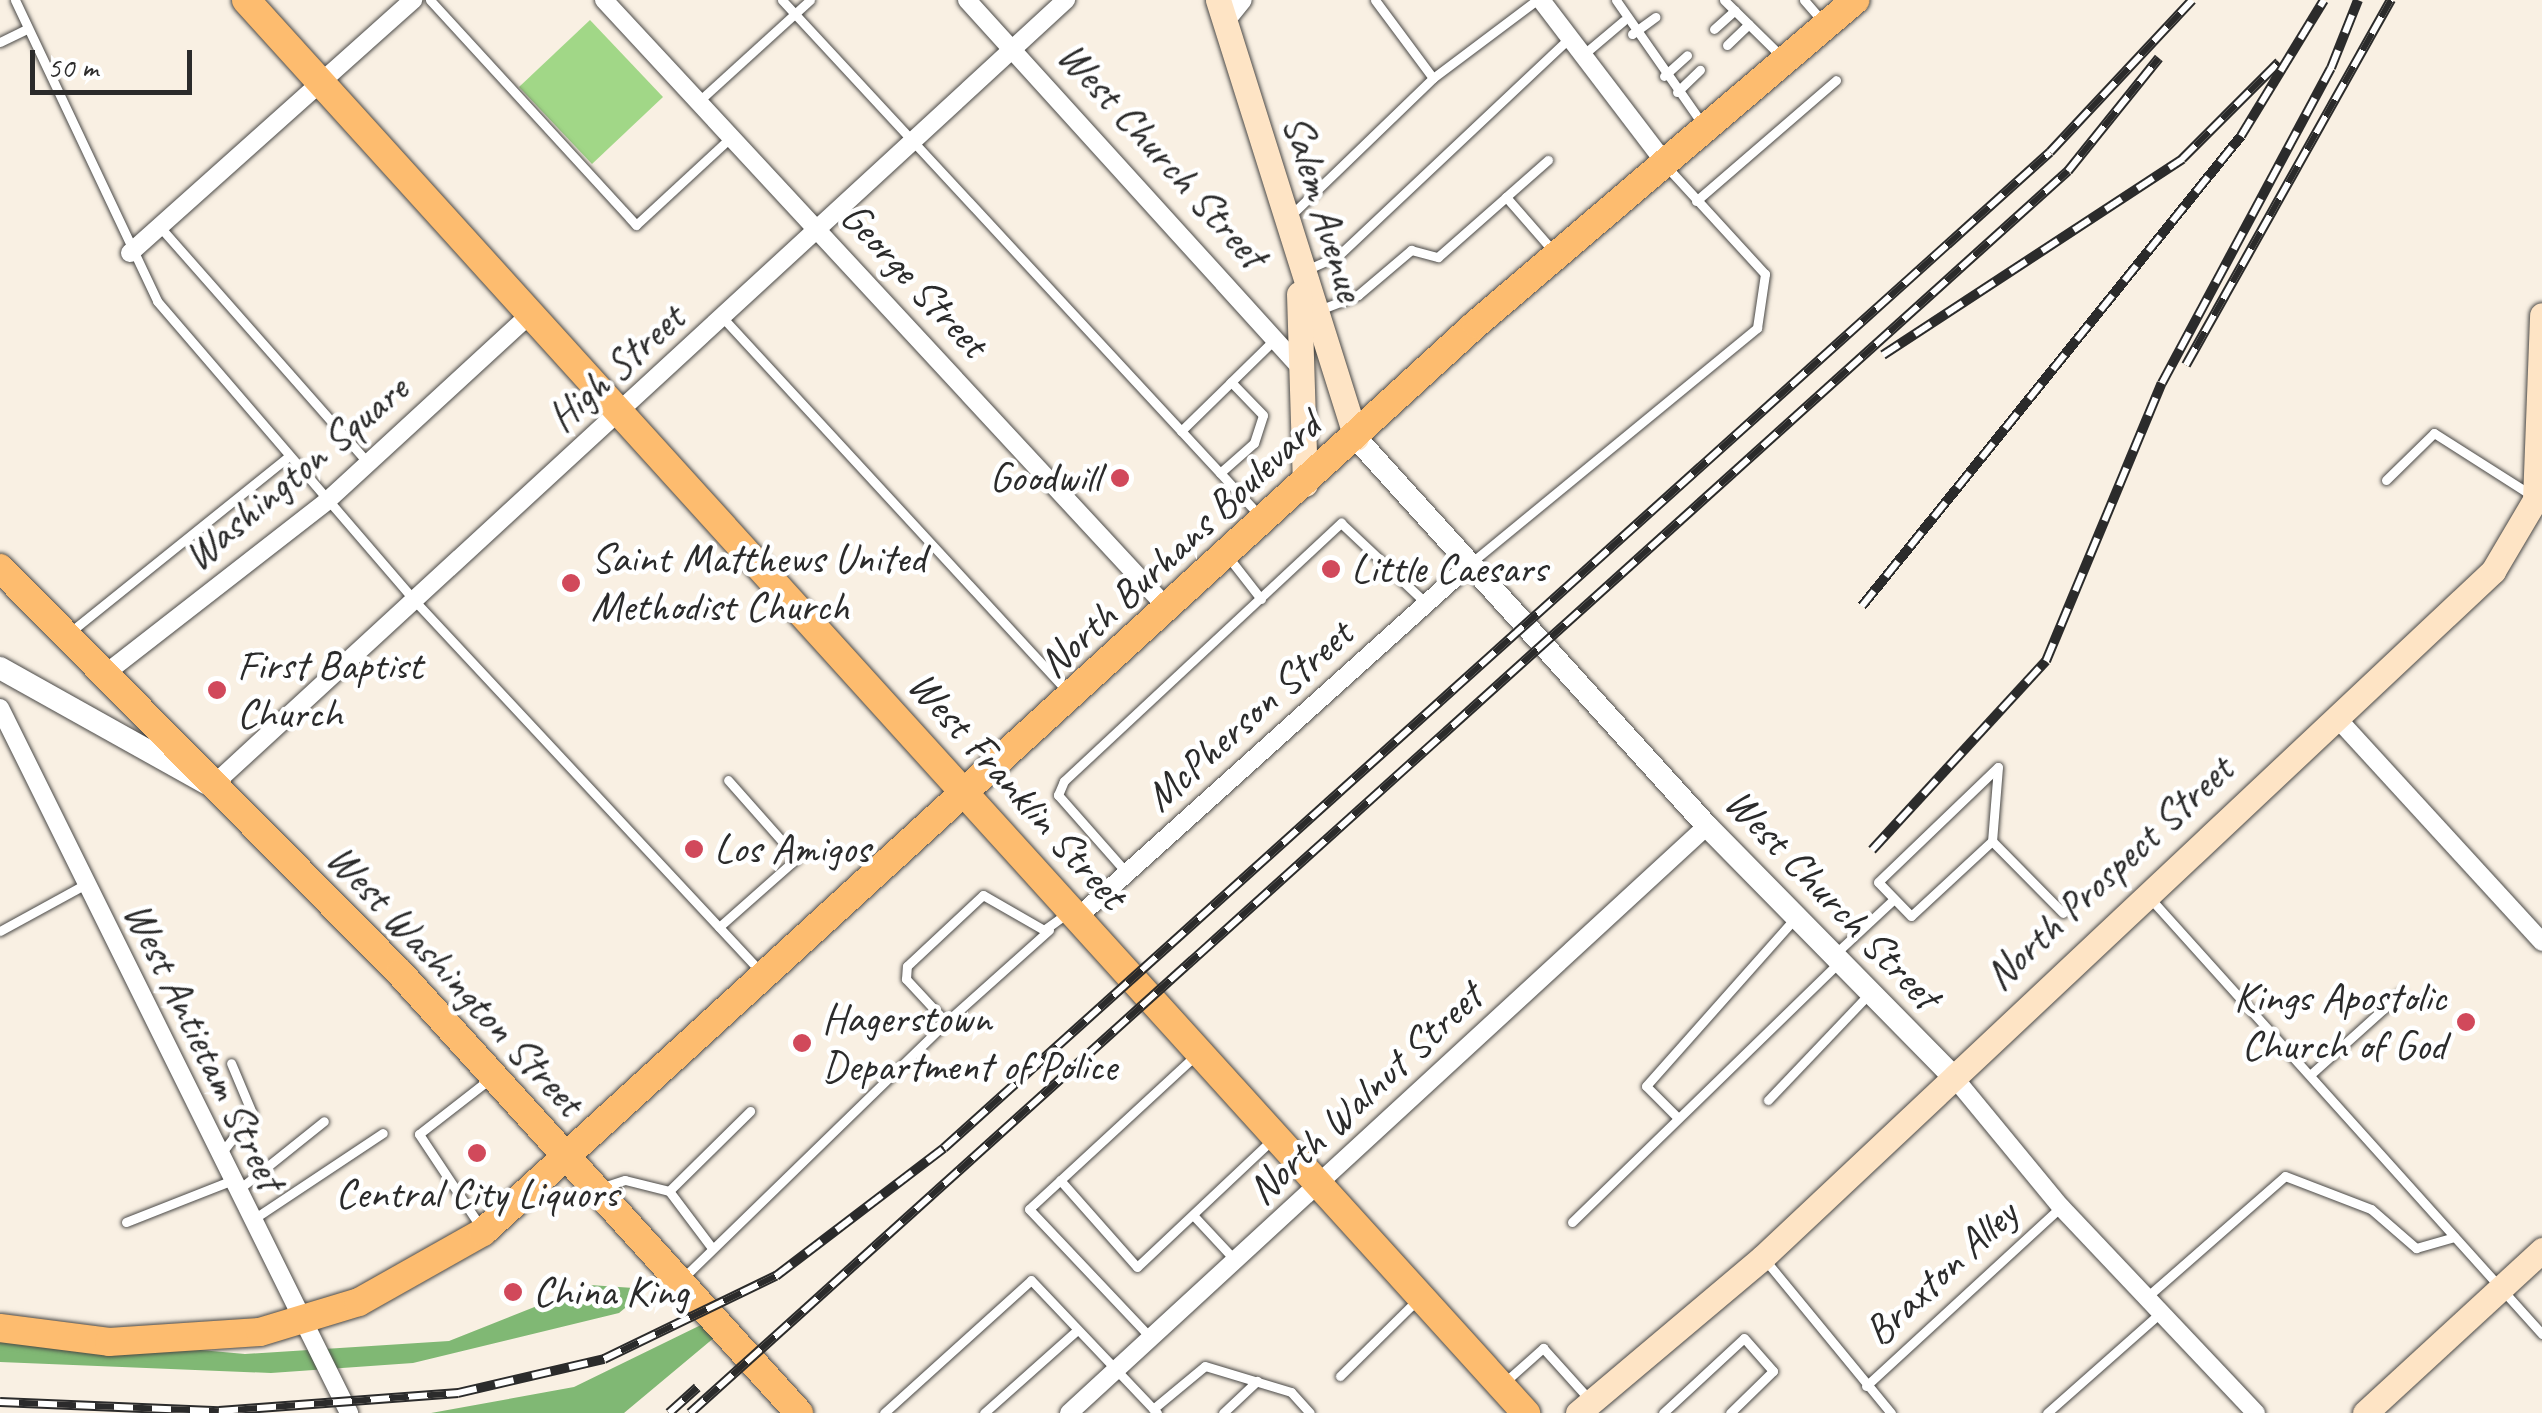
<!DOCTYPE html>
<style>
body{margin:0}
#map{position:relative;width:2542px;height:1413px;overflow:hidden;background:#f9f0e3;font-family:Caveat,sans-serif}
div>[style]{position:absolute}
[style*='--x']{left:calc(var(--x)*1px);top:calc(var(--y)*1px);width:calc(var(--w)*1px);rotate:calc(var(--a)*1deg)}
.green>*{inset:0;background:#a1d787}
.forest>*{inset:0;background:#80b874}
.roads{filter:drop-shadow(0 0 2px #4a4947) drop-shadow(0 0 2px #4a4947)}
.service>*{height:9px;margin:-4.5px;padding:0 4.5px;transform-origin:4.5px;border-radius:4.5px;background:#fff}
.minor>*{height:18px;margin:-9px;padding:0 9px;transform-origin:9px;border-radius:9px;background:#fff}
.tertiary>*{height:22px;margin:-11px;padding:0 11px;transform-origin:11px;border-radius:11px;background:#fff}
.secondary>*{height:25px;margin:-12.5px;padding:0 12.5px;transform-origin:12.5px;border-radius:12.5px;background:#fee4c5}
.primary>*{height:28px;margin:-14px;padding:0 14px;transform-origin:14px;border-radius:14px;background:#fdbc6f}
.rail>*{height:10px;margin-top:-5px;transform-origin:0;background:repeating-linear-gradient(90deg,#fff 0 19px,#2b2b2b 0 38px);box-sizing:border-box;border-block:2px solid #2b2b2b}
.dots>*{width:28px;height:28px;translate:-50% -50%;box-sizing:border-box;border:5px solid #fff;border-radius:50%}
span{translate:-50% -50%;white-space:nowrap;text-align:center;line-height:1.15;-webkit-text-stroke:9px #fff;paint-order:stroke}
.street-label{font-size:42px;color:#2b2b2b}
.poi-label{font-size:42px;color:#2b2b2b}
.right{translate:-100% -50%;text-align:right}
.left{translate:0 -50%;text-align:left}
.scale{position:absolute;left:30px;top:50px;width:162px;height:45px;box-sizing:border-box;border:5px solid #2b2b2b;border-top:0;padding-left:12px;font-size:30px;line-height:35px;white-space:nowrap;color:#2b2b2b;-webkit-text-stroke:8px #fff;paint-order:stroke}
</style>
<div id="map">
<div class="green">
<div style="clip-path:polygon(590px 20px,663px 97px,592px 164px,519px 87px)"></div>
</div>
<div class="forest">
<div style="clip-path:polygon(590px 1285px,648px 1289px,619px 1313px,413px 1363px,271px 1373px,0 1362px,0 1332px,245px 1354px,449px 1341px)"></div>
<div style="clip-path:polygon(705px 1323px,715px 1337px,624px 1413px,431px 1413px,574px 1387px)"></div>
</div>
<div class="roads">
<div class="service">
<div style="--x:15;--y:0;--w:333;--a:64.7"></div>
<div style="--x:157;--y:301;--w:393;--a:49.3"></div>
<div style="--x:413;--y:599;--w:509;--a:46.99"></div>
<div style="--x:430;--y:0;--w:305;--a:47.5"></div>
<div style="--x:636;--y:225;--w:131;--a:-42.8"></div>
<div style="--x:782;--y:0;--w:702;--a:47.19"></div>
<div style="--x:1375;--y:0;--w:97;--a:53.4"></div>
<div style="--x:1433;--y:78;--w:130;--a:-36.9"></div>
<div style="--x:1616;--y:0;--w:154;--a:55.1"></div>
<div style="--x:1724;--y:0;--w:83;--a:44.5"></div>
<div style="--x:1804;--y:0;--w:30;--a:49"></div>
<div style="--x:1714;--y:29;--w:28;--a:-42"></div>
<div style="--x:1632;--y:34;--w:29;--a:-36"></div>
<div style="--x:0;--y:42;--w:30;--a:-26"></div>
<div style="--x:1727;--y:45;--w:30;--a:-44"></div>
<div style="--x:1584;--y:54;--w:51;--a:-40.2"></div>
<div style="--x:1664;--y:76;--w:31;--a:-42"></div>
<div style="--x:1677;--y:92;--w:32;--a:-44"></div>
<div style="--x:699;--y:101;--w:150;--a:-42.3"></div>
<div style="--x:1506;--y:197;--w:56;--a:-41.4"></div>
<div style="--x:1696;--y:201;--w:185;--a:-40.8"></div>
<div style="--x:1288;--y:218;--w:202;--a:-44"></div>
<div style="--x:160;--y:227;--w:316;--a:48.6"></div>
<div style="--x:1306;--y:270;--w:36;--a:-24"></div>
<div style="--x:1339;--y:255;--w:318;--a:-43.3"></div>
<div style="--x:1319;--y:310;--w:42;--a:-21"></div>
<div style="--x:1358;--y:295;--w:70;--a:-40.3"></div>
<div style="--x:1411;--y:250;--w:28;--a:15"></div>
<div style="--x:1438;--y:257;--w:91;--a:-41.4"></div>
<div style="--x:1506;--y:197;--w:73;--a:48.9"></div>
<div style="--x:723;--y:318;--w:507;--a:47.32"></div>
<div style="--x:1181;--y:431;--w:130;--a:-44.4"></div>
<div style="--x:1220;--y:473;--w:45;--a:-41.4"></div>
<div style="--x:1254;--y:443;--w:29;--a:-72"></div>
<div style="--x:1263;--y:415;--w:46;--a:-134.1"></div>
<div style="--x:2386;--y:480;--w:67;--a:-44.4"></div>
<div style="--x:2434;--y:433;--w:117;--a:32.5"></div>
<div style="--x:1229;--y:558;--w:52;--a:52"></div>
<div style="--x:1472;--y:562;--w:369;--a:-39.4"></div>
<div style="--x:1757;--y:328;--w:55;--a:-81.6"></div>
<div style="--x:1765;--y:274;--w:145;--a:-132.5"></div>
<div style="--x:69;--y:633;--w:282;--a:-38.8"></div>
<div style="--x:1998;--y:767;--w:74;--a:94.6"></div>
<div style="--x:1992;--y:841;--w:110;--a:137.2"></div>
<div style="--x:1911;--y:916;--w:47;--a:-134.1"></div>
<div style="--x:1878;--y:882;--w:166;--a:-43.8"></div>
<div style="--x:1992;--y:841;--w:101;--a:45.4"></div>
<div style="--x:1126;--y:872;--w:103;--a:-131.4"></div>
<div style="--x:1058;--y:795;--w:15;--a:-67"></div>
<div style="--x:1064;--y:781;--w:379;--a:-43"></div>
<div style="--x:1341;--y:523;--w:118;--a:43.3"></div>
<div style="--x:2149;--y:897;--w:588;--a:48.03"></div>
<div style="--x:719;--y:927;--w:104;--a:-41.5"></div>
<div style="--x:797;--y:858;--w:104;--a:-131.5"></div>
<div style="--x:1049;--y:930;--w:138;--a:138.2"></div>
<div style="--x:946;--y:1022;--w:59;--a:-132.9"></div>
<div style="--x:906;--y:979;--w:13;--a:-86"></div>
<div style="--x:907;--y:966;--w:104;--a:-43.1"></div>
<div style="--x:983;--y:895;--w:70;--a:29.8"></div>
<div style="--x:1044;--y:930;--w:31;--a:-36"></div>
<div style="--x:0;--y:931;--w:98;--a:-28.7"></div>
<div style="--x:1834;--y:955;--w:82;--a:-43"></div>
<div style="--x:2310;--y:1075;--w:122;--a:-42"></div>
<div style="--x:1768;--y:1100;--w:146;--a:-46.4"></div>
<div style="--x:1678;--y:1118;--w:45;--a:-135"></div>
<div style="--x:1646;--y:1086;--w:227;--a:-48.4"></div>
<div style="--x:220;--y:1155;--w:53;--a:-52.7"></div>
<div style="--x:252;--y:1113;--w:54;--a:-112.8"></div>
<div style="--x:1060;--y:1180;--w:116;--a:48.5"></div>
<div style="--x:1137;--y:1267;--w:188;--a:-43.3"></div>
<div style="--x:603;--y:1187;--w:23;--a:-18"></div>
<div style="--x:625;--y:1180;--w:45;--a:14"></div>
<div style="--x:238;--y:1190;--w:110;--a:-38.7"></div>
<div style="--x:1193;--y:1215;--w:62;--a:47"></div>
<div style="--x:252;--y:1220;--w:157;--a:-33.6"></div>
<div style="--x:126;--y:1222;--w:112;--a:-21.5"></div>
<div style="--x:1572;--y:1222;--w:373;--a:-44.2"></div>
<div style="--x:482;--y:1229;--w:114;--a:-123.6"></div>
<div style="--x:419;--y:1134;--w:91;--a:-37.9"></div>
<div style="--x:712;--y:1248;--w:71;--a:-127"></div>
<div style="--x:669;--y:1191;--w:114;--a:-44.6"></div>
<div style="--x:1766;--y:1261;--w:197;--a:50.6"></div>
<div style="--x:683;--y:1278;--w:367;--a:-44.2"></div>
<div style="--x:2148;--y:1296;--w:182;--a:-41.2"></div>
<div style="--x:2285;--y:1176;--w:92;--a:21"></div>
<div style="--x:2371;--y:1209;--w:60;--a:40.9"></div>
<div style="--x:2416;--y:1248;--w:40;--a:-16"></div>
<div style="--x:1150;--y:1337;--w:176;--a:-133.4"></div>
<div style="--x:1029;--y:1209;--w:230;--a:-42.7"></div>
<div style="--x:1340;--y:1376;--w:111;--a:-44.6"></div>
<div style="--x:1506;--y:1381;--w:50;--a:-41.7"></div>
<div style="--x:1543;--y:1348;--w:69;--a:48"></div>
<div style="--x:1866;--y:1386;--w:265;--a:-42.6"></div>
<div style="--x:1153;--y:1409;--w:67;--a:-39.6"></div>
<div style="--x:1205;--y:1366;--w:90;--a:16.8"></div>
<div style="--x:1291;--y:1392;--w:28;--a:48"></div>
<div style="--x:884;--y:1413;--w:198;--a:-42.1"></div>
<div style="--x:1031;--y:1280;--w:183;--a:46.5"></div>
<div style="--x:984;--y:1413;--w:125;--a:-41.7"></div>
<div style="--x:1223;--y:1413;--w:47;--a:-43.3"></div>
<div style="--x:1663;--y:1413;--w:110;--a:-42.8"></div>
<div style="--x:1744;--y:1338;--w:44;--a:48.7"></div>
<div style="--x:1773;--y:1371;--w:60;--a:135.7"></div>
<div style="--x:2047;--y:1413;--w:152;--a:-41.5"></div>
</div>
<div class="minor">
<div style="--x:604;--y:0;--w:831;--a:47.19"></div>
<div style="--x:967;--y:0;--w:493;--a:47.8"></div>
<div style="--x:1541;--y:0;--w:205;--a:52.7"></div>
<div style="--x:1225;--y:22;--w:28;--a:-51"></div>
<div style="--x:130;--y:253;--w:380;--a:-41.8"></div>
<div style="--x:101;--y:677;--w:286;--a:-37.9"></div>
<div style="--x:327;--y:501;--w:275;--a:-42.6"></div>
<div style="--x:0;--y:708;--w:787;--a:63.66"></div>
<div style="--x:2336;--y:717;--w:305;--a:47.5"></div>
<div style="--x:212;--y:786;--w:1161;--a:-42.63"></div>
<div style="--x:1078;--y:917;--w:523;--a:-41.98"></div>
<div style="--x:1952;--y:1075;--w:171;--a:50.5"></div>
<div style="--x:2061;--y:1207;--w:284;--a:46.6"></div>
<div style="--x:1069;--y:1413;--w:867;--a:-42.62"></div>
</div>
<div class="tertiary">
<div style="--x:1356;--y:438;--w:523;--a:47.87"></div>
<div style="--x:1707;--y:826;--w:349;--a:45.5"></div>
<div style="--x:0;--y:668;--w:236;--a:29.2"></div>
</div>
<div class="secondary">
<div style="--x:1218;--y:0;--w:459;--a:72.5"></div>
<div style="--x:1299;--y:294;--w:190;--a:88.2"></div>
<div style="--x:1578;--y:1413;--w:242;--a:-40.1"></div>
<div style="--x:1763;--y:1257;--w:1002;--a:-43.22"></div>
<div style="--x:2493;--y:571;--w:82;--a:-59.4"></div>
<div style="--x:2535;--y:500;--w:185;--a:-87.8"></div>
<div style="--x:2365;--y:1413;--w:241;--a:-42.6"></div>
</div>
<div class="primary">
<div style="--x:246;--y:0;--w:1907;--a:47.83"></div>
<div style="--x:0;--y:568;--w:569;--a:45.36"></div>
<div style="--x:400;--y:973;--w:594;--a:47.8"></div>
<div style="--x:0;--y:1328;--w:110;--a:7.3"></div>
<div style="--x:109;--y:1342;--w:151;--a:-3.8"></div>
<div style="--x:260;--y:1332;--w:103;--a:-16.9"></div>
<div style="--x:359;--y:1302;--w:142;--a:-29.4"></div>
<div style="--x:483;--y:1232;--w:1346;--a:-42.44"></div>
<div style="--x:1476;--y:324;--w:499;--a:-40.5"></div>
</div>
</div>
<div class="rail">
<div style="--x:1883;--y:355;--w:358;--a:-33.2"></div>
<div style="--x:2182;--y:159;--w:137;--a:-45"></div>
<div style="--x:2186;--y:365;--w:419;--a:-60.7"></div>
<div style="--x:1862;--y:606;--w:604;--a:-51.12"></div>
<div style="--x:2241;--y:136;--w:159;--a:-58.6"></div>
<div style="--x:1872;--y:850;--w:257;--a:-47.4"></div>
<div style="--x:2046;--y:661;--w:301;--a:-67.4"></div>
<div style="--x:2162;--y:383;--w:357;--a:-61.8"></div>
<div style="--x:2331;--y:68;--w:73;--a:-68.3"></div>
<div style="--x:0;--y:1402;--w:219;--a:2.4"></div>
<div style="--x:219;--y:1411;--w:240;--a:-4.3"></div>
<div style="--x:458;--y:1393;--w:150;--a:-13.1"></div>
<div style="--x:604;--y:1359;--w:191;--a:-25.8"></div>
<div style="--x:776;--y:1276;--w:211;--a:-37.3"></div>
<div style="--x:944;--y:1148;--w:1488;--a:-42"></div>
<div style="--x:2050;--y:152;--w:208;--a:-46.9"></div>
<div style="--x:669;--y:1413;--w:38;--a:-42"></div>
<div style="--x:690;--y:1413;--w:1855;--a:-42.03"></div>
<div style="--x:2068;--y:171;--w:145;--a:-51.2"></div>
</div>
<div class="dots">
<div style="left:1120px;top:478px;background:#d1495b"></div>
<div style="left:1331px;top:569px;background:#d1495b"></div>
<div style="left:571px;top:583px;background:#d1495b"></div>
<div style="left:217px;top:690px;background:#d1495b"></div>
<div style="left:694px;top:849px;background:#d1495b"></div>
<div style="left:2466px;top:1022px;background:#d1495b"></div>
<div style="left:802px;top:1043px;background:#d1495b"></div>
<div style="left:477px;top:1153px;background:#d1495b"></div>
<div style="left:513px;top:1292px;background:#d1495b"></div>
</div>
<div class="street-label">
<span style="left:1162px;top:155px;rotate:48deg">West Church Street</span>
<span style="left:1323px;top:208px;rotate:73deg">Salem Avenue</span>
<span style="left:914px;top:280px;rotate:47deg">George Street</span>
<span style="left:616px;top:368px;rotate:-42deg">High Street</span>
<span style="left:296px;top:473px;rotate:-40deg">Washington Square</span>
<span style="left:1180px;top:545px;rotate:-43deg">North Burhans Boulevard</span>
<span style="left:1249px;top:716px;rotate:-42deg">McPherson Street</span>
<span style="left:1017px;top:790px;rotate:48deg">West Franklin Street</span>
<span style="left:2109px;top:873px;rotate:-43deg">North Prospect Street</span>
<span style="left:1832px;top:899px;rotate:46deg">West Church Street</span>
<span style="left:455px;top:980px;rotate:47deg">West Washington Street</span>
<span style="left:204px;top:1046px;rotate:64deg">West Antietam Street</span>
<span style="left:1365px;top:1094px;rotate:-43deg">North Walnut Street</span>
<span style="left:1941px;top:1273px;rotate:-43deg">Braxton Alley</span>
</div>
<div class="poi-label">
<span class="right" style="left:1100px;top:478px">Goodwill</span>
<span class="left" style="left:591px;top:583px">Saint Matthews United<br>Methodist Church</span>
<span class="left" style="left:1351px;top:569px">Little Caesars</span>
<span class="left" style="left:237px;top:690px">First Baptist<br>Church</span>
<span class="left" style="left:714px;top:849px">Los Amigos</span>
<span class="right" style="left:2446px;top:1022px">Kings Apostolic<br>Church of God</span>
<span class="left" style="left:822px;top:1043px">Hagerstown<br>Department of Police</span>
<span style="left:477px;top:1194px">Central City Liquors</span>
<span class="left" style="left:533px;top:1292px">China King</span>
</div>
<div class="scale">50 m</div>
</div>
